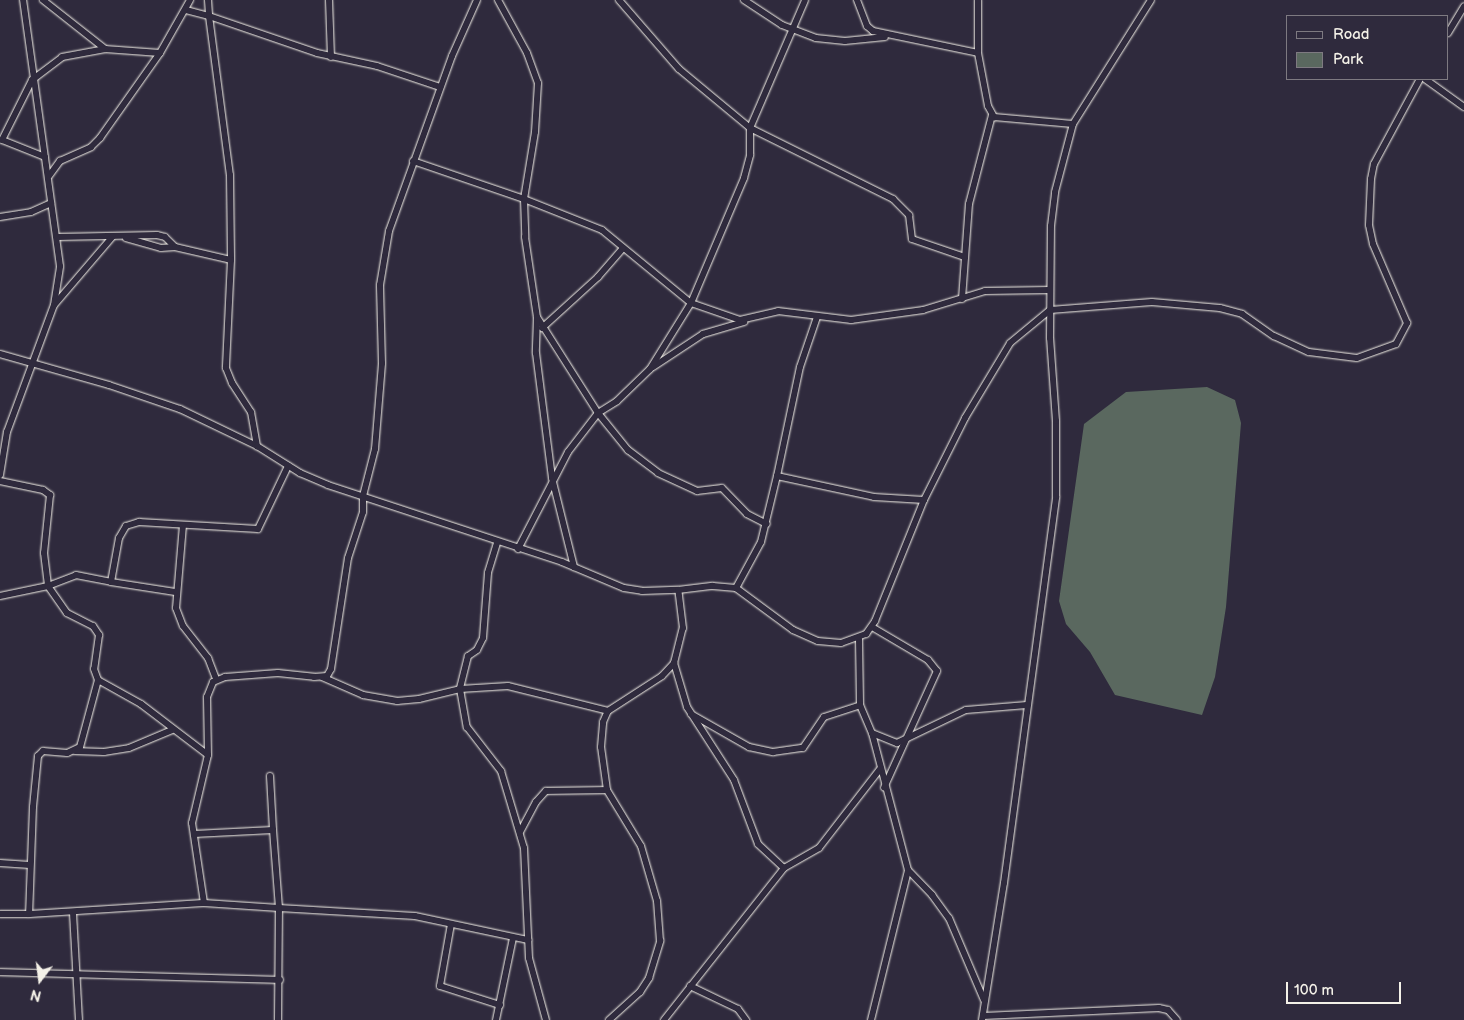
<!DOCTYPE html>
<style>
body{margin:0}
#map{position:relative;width:1464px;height:1020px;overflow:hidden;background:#2f2a3d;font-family:"Balsamiq Sans",sans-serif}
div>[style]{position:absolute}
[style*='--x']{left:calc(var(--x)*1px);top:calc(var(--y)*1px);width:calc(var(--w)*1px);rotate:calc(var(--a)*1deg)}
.green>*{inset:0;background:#5a685f}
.roads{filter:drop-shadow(0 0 1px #f4f1e8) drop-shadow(0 0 1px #f4f1e8)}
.street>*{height:6px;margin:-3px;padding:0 3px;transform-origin:3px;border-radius:3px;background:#2f2a3d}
span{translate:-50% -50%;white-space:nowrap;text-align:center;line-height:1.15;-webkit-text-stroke:5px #2f2a3d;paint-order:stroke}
.legend{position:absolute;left:1286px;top:15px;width:162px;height:65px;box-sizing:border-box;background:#2f2a3d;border:1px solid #7e7a81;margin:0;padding:6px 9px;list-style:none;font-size:15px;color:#f4f1e8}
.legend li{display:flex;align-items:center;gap:10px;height:25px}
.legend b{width:25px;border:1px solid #7e7a81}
.north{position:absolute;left:15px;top:955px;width:50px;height:50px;-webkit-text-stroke:4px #2f2a3d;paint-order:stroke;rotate:195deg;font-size:14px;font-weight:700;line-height:20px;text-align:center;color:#f4f1e8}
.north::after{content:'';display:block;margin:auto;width:18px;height:22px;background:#f4f1e8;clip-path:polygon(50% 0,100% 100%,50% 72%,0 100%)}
.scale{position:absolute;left:1286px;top:982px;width:115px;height:22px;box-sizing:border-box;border:2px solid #f4f1e8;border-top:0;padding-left:6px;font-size:15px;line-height:18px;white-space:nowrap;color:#f4f1e8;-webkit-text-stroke:4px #2f2a3d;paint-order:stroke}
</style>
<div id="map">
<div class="green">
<div style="clip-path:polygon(1207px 387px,1235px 400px,1241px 423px,1226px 607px,1215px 677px,1202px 715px,1115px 695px,1090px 652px,1066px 624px,1059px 601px,1084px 424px,1126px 392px)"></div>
</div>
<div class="roads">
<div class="street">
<div style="--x:43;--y:0;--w:79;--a:38.3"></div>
<div style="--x:105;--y:49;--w:55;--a:4.2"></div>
<div style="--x:208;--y:0;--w:16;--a:86"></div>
<div style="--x:209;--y:16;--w:114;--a:18.9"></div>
<div style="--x:317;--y:53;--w:61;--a:12.2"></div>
<div style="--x:377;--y:66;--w:66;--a:18.4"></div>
<div style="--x:329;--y:0;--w:57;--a:88"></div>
<div style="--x:498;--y:0;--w:60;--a:61.3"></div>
<div style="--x:527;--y:53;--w:32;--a:70"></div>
<div style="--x:538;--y:83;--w:49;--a:93.5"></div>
<div style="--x:535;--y:132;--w:68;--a:99.3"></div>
<div style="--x:524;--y:199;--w:84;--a:21.7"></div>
<div style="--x:602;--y:230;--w:115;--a:39.4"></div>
<div style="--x:691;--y:303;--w:136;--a:-67"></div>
<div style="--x:744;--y:178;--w:24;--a:-75"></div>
<div style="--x:750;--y:155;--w:27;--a:-90"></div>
<div style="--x:750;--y:128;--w:139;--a:-66.7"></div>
<div style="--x:619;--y:0;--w:91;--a:49"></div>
<div style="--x:679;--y:69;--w:92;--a:39.7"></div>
<div style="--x:750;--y:128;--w:160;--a:26.4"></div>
<div style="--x:893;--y:199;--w:23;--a:45"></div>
<div style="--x:909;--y:215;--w:24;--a:83"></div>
<div style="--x:912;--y:239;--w:56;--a:18.8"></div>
<div style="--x:744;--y:0;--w:45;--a:33.3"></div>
<div style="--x:782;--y:25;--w:36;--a:21"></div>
<div style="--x:816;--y:38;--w:29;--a:6"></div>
<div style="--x:845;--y:41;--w:40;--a:-5.7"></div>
<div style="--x:857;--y:0;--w:28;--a:69"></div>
<div style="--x:867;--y:26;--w:8;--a:40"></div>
<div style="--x:873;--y:31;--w:107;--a:11.8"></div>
<div style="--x:978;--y:53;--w:54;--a:79.3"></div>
<div style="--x:988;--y:106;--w:13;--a:61"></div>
<div style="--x:994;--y:117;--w:79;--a:5.1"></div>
<div style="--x:978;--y:0;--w:53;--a:90"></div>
<div style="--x:186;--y:10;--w:24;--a:15"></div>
<div style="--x:209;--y:16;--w:160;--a:82.5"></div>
<div style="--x:230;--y:175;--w:85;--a:89.3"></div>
<div style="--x:231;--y:260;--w:108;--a:92.7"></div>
<div style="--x:226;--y:368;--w:16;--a:68"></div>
<div style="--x:232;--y:383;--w:35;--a:57"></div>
<div style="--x:251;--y:412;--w:35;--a:80"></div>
<div style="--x:1448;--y:33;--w:31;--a:-59"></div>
<div style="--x:1425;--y:79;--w:48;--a:35.7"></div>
<div style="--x:45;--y:157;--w:46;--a:-158.4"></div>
<div style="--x:2;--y:140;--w:67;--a:-63.4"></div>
<div style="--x:32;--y:80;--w:38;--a:-37"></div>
<div style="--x:62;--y:57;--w:44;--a:-10.5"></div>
<div style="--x:413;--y:161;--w:117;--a:18.9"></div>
<div style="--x:524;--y:199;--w:38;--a:88"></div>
<div style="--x:525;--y:237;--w:81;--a:81.5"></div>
<div style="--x:537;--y:317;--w:114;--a:57.6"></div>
<div style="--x:598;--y:413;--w:48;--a:51"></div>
<div style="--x:628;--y:450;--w:38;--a:37"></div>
<div style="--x:658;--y:473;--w:43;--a:24.8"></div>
<div style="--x:697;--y:491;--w:25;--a:-7"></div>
<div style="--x:722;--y:488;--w:36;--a:46"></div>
<div style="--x:747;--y:514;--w:22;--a:27"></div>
<div style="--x:49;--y:176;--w:19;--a:-54"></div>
<div style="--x:60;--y:161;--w:34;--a:-24"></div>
<div style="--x:91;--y:147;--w:13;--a:-45"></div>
<div style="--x:100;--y:138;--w:104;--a:-54.8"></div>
<div style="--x:160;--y:53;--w:61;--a:-60.5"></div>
<div style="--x:0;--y:217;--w:31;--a:-9"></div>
<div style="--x:31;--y:212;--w:22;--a:-24"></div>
<div style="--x:57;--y:237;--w:100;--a:-1.1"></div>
<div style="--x:157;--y:235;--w:8;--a:14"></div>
<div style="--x:165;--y:237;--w:14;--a:45"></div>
<div style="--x:126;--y:238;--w:36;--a:16"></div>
<div style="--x:161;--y:248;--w:14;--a:-4"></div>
<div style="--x:175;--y:247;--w:57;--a:13.1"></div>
<div style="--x:962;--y:299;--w:95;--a:-85.8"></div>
<div style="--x:969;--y:204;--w:92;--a:-75.5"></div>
<div style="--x:55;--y:304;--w:89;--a:-49.5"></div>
<div style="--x:537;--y:318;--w:35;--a:92"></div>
<div style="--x:536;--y:353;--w:126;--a:82.7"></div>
<div style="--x:552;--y:478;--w:92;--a:76.1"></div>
<div style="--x:542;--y:328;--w:76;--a:-42.3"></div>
<div style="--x:598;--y:277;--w:38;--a:-49"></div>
<div style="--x:0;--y:354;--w:113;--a:15.9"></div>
<div style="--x:109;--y:385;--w:75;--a:18.7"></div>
<div style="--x:180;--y:409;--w:85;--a:25.7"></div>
<div style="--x:257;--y:446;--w:51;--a:32.1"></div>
<div style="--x:300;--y:473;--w:30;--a:23"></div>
<div style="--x:328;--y:485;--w:246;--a:18.2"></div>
<div style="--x:562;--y:562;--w:67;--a:22.8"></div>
<div style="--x:624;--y:588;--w:18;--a:9"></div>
<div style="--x:642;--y:591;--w:36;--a:-2"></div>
<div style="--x:653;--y:367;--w:60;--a:-33.4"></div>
<div style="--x:703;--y:334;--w:43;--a:-16.3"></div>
<div style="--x:0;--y:475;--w:44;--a:-80.8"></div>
<div style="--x:7;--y:432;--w:135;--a:-69.7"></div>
<div style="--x:54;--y:305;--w:39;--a:-81"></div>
<div style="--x:60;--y:266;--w:269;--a:-97.9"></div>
<div style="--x:777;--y:476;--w:111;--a:-78.1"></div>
<div style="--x:800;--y:367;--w:53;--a:-71.2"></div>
<div style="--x:0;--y:481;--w:44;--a:11.8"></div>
<div style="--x:43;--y:490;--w:9;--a:36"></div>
<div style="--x:50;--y:495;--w:58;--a:95.9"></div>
<div style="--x:44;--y:553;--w:33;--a:83"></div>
<div style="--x:48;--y:586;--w:30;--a:-21"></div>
<div style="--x:76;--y:575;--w:36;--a:11"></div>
<div style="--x:111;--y:582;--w:45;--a:-79.7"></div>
<div style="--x:119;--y:538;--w:14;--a:-60"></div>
<div style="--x:126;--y:526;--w:14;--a:-17"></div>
<div style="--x:139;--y:522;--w:119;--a:3.4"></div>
<div style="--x:258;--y:529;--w:70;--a:-64.5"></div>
<div style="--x:183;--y:525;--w:83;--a:94.8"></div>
<div style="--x:176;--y:608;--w:19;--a:69"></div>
<div style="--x:183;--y:626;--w:41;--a:52"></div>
<div style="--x:208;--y:658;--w:22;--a:69"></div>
<div style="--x:497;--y:543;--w:31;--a:107"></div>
<div style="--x:488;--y:573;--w:65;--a:94.4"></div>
<div style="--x:483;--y:638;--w:13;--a:117"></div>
<div style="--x:477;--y:650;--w:11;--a:146"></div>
<div style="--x:468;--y:656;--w:34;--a:104"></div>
<div style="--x:460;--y:689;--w:48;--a:-3.6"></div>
<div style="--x:508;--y:686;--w:103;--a:14"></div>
<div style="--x:518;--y:549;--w:109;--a:-62.7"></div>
<div style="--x:568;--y:452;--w:49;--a:-52.4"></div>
<div style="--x:598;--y:413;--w:22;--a:-32"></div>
<div style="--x:617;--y:401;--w:46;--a:-44.1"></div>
<div style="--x:650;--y:369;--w:78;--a:-58.2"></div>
<div style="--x:691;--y:303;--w:52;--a:19.1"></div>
<div style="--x:740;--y:320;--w:39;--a:-13"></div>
<div style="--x:778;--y:311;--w:74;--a:7"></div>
<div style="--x:851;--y:320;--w:73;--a:-7.9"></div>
<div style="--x:923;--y:310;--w:65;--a:-17"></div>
<div style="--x:985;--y:291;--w:65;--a:-0.9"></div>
<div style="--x:111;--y:582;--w:65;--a:8.9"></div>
<div style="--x:736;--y:588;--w:52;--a:-61.5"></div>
<div style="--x:761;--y:542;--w:68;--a:-76.4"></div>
<div style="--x:777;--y:476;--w:99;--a:12.2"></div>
<div style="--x:874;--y:497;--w:50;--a:3.4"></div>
<div style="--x:0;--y:596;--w:49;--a:-11.8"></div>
<div style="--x:48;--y:586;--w:33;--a:55"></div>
<div style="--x:67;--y:613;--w:29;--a:27"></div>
<div style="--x:93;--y:626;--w:11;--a:56"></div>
<div style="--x:99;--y:635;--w:34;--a:98"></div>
<div style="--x:94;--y:669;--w:12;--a:70"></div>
<div style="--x:98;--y:680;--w:69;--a:105"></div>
<div style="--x:80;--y:747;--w:14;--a:155"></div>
<div style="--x:67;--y:753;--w:24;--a:-175"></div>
<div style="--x:43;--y:751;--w:7;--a:135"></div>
<div style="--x:38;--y:756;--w:51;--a:95.6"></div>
<div style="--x:33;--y:807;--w:107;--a:92.1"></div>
<div style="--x:29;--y:914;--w:29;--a:180"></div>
<div style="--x:872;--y:627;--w:65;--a:30.5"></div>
<div style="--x:928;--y:660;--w:14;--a:51"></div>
<div style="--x:937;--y:671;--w:128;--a:114.4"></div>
<div style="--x:859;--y:639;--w:66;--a:89.1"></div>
<div style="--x:860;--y:705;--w:30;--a:67"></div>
<div style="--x:872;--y:733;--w:142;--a:75.3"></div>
<div style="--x:674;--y:663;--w:46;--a:73.5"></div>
<div style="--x:687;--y:707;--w:87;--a:57.2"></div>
<div style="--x:734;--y:780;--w:68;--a:69.4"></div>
<div style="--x:758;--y:844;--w:35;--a:43"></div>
<div style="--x:784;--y:868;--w:40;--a:-29.7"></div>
<div style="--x:819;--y:848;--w:100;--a:-52.3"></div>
<div style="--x:322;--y:677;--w:45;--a:23.7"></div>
<div style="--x:363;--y:695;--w:35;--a:10"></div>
<div style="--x:397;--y:701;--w:22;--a:-5"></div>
<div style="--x:419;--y:699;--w:42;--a:-13.7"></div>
<div style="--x:460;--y:689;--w:39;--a:80"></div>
<div style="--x:467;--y:727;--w:56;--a:52.3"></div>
<div style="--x:501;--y:771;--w:80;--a:73.4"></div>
<div style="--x:524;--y:848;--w:110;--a:87.4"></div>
<div style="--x:529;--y:958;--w:64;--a:74.7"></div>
<div style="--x:98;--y:680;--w:49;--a:29.2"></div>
<div style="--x:141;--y:704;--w:84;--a:37.3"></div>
<div style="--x:691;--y:714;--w:67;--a:29.6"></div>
<div style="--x:749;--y:747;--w:25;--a:12"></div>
<div style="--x:773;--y:752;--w:30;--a:-8"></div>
<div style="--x:803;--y:748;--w:37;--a:-56"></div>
<div style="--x:824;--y:717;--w:38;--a:-18"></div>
<div style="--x:872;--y:733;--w:27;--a:22"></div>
<div style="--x:897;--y:743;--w:76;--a:-25.6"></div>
<div style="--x:966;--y:710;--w:61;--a:-4.7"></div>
<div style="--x:75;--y:751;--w:29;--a:2"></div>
<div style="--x:104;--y:752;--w:25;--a:-9"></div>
<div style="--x:129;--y:748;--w:47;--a:-22.7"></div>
<div style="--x:270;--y:776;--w:54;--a:86.8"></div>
<div style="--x:520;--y:832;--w:34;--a:-62"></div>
<div style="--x:536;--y:802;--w:15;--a:-48"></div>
<div style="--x:546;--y:791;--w:61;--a:-0.9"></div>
<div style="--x:194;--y:834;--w:79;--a:-2.9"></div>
<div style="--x:273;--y:830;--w:78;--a:85.6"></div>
<div style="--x:279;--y:908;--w:136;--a:3.4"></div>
<div style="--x:415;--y:916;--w:116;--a:12"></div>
<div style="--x:0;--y:863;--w:30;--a:4"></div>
<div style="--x:73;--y:913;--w:107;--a:86.8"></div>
<div style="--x:29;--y:914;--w:175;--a:-3.6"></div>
<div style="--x:451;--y:924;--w:63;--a:100.1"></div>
<div style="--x:440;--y:986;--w:63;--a:17.6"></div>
<div style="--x:0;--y:972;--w:280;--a:1.6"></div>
<div style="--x:690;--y:986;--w:53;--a:25.6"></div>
<div style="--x:738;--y:1009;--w:14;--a:54"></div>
<div style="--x:983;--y:1016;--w:176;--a:-2.6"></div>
<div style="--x:1159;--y:1008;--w:9;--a:13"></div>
<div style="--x:1168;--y:1010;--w:13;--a:48"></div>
<div style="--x:278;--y:1020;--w:112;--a:-89.5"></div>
<div style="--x:279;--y:908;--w:75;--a:-176.2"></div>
<div style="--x:204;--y:903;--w:81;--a:-98.5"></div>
<div style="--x:192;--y:823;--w:70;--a:-76.8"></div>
<div style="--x:208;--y:755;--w:58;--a:-91"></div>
<div style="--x:207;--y:697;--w:16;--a:-68"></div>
<div style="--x:213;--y:682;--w:13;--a:-23"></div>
<div style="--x:225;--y:677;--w:53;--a:-4.3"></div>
<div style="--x:278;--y:673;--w:36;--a:6"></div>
<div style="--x:314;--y:677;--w:13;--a:-4"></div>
<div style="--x:327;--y:676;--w:8;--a:-60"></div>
<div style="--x:331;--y:669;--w:112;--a:-81.3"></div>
<div style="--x:348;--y:558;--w:48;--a:-71.9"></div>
<div style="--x:363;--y:512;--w:16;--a:-90"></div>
<div style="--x:363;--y:496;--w:49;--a:-75.7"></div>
<div style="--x:375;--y:449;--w:86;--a:-85.3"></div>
<div style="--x:382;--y:363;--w:78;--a:-91.5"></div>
<div style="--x:380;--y:285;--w:55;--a:-80.5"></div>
<div style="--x:389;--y:231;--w:186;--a:-70.2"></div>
<div style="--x:452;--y:56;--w:61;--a:-65.9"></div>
<div style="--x:496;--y:1020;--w:84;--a:-78.3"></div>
<div style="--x:609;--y:1020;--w:42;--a:-42.1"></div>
<div style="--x:640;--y:992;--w:17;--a:-57"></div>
<div style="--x:649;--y:978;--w:39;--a:-73"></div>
<div style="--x:660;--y:941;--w:40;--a:-94.3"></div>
<div style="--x:657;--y:901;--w:57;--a:-106.2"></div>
<div style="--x:641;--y:846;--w:66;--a:-121.3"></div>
<div style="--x:607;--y:790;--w:43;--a:-97.9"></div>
<div style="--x:601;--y:747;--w:25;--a:-85"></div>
<div style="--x:603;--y:722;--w:12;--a:-66"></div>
<div style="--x:608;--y:711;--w:64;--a:-32.9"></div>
<div style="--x:662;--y:676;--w:18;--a:-47"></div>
<div style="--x:674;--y:663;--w:36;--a:-76"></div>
<div style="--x:683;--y:628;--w:38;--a:-97"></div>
<div style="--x:678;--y:590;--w:35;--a:-7"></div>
<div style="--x:713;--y:586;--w:23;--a:5"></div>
<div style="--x:736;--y:588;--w:71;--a:36.4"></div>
<div style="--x:793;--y:630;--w:27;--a:24"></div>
<div style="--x:818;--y:641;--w:23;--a:5"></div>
<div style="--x:841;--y:643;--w:27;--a:-20"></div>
<div style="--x:866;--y:634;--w:16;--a:-55"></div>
<div style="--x:875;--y:621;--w:131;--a:-68"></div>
<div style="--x:924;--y:500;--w:92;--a:-63.4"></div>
<div style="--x:965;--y:418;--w:87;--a:-59"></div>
<div style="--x:1010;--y:343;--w:52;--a:-39.5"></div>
<div style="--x:1050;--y:310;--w:102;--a:-4.5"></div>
<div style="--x:1152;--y:302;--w:68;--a:5"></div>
<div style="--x:1220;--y:308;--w:23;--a:15"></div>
<div style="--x:1242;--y:314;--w:39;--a:35"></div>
<div style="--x:1274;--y:336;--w:38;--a:25"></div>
<div style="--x:1309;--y:352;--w:48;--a:7.1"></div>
<div style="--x:1357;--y:358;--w:41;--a:-19.7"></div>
<div style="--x:1396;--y:344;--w:24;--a:-62"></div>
<div style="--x:1407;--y:323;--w:86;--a:-113.3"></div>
<div style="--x:1373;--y:244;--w:19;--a:-102"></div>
<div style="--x:1369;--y:225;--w:46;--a:-87.5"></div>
<div style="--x:1371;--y:179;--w:15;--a:-79"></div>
<div style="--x:1374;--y:164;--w:97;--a:-61.6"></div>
<div style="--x:664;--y:1020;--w:194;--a:-51.7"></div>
<div style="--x:871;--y:1020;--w:154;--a:-76.1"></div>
<div style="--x:908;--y:870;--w:35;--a:46"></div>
<div style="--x:932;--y:895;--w:29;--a:54"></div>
<div style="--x:949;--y:918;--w:89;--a:66.9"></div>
<div style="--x:982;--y:1020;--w:139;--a:-80.9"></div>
<div style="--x:1004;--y:883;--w:390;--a:-82.3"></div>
<div style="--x:1056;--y:496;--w:75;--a:-90"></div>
<div style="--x:1056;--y:421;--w:83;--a:-94.1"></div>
<div style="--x:1050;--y:338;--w:112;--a:-89.5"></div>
<div style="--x:1051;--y:226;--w:34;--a:-83"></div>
<div style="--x:1055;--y:192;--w:70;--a:-75.2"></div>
<div style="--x:1073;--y:124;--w:146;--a:-57.8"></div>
</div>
</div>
<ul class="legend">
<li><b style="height:6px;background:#2f2a3d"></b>Road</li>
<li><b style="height:14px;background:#5a685f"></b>Park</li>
</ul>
<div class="north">N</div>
<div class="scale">100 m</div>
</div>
